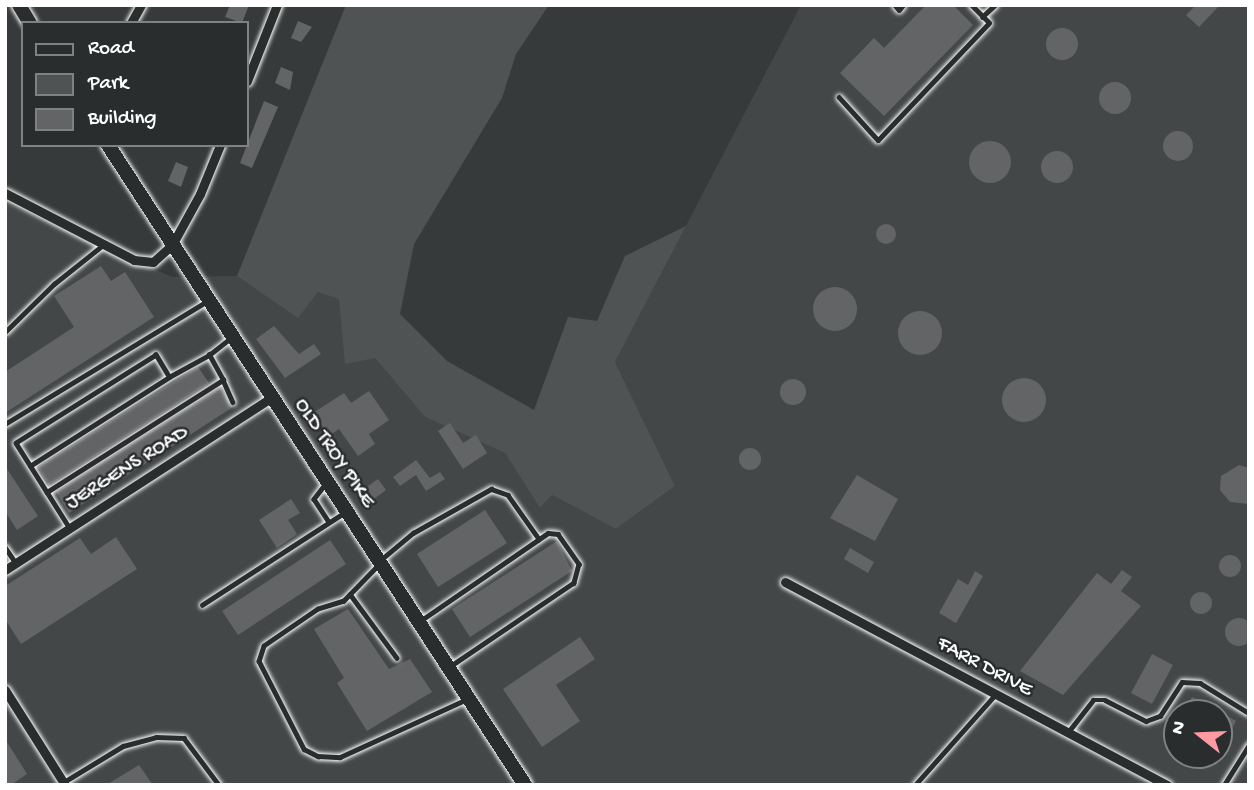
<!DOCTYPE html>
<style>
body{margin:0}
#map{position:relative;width:1254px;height:790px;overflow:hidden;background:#373a3b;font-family:"Gochi Hand",sans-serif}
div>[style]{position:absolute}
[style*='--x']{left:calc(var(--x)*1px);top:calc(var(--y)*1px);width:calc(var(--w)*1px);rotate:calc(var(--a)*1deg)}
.built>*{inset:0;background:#444748}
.green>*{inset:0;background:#505354}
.building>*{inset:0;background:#636465}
.round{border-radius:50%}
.roads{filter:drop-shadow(0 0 2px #fff) drop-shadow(0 0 2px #fff)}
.service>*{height:4.5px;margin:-2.25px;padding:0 2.25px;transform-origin:2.25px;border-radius:2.25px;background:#2a2d2e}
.minor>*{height:9px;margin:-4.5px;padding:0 4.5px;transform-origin:4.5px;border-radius:4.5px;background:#2a2d2e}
.primary>*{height:14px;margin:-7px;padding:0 7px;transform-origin:7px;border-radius:7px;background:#2a2d2e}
span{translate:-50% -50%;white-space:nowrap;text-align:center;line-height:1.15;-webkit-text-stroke:5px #2a2d2e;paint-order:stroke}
.street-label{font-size:21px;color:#fff}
.frame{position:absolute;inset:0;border:7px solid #fff;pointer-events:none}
.legend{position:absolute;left:21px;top:21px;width:228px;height:126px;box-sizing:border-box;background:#2a2d2e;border:2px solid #7f8182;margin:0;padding:9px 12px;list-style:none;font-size:21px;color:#fff}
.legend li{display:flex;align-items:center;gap:14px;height:35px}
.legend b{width:35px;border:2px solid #7f8182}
.north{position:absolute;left:1163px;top:699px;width:70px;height:70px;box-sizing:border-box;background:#2a2d2e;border:2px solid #7f8182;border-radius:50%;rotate:288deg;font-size:19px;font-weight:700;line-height:28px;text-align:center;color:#fff}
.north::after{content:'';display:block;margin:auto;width:24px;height:32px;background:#ff9aa2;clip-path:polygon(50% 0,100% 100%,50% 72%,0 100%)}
</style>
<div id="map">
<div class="built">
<div style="clip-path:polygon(evenodd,801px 5px,1249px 5px,1249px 785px,5px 785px,5px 203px,172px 277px,237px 276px,298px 317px,318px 292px,340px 299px,375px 358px,425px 417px,505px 453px,540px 508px,552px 495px,616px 529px,675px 486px,615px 362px,801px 5px,1177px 713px,1219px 713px,1219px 755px,1177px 755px,1177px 713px)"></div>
</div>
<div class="green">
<div style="clip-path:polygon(346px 5px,549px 5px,516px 54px,502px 98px,414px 244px,400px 314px,447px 361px,534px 410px,568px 317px,597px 321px,625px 256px,686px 226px,615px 362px,675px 486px,616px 529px,552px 495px,540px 508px,505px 453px,425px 417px,375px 358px,345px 364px,339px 299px,318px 292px,298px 318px,237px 276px)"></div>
</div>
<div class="building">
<div style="clip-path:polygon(230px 5px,249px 5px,242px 23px,225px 17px)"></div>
<div style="clip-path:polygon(926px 5px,953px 5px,973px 25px,884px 116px,840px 73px,874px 38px,884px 48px)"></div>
<div style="clip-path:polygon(1196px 5px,1220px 5px,1199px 27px,1186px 15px)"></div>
<div style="clip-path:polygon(298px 21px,312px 27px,301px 42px,291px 38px)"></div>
<div class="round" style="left:1046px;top:28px;width:32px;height:32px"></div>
<div style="clip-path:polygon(281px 67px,293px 72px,290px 90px,275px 83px)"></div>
<div class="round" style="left:1099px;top:82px;width:32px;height:32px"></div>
<div style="clip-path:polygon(264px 101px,278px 107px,252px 168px,240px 163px)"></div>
<div class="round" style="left:1163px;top:131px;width:30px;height:30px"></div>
<div class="round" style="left:969px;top:141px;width:42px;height:42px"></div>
<div class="round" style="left:1041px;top:151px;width:32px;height:32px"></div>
<div style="clip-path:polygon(176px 162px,188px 167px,181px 187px,168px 181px)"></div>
<div class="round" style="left:876px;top:224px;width:20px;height:20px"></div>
<div style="clip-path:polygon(101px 266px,111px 281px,125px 272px,154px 317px,5px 413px,5px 372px,74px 327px,54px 296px)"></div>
<div class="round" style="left:813px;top:287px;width:44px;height:44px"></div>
<div class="round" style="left:898px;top:311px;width:44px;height:44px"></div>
<div style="clip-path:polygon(274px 326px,299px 354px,314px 344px,321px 354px,285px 378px,256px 339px)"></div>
<div style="clip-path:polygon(198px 367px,209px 383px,49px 485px,38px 467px)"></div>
<div class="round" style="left:1002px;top:378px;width:44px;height:44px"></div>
<div class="round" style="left:780px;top:379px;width:26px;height:26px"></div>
<div style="clip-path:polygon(221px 387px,233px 407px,69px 513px,56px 492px)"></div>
<div style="clip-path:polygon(369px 391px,389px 420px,369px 434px,375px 444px,358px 456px,339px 429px,329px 436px,313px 413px,344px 393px,351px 403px)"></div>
<div style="clip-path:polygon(450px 423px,463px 443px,476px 435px,487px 453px,463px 469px,438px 431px)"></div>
<div class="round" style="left:739px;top:448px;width:22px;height:22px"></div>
<div style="clip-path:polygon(416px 460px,430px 478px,440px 472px,445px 479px,426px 491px,416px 475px,400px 486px,393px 477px)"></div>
<div style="clip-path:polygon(1239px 465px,1249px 468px,1249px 504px,1230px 502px,1220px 490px,1221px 476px)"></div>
<div style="clip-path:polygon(5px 466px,38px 516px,17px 530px,5px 511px)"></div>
<div style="clip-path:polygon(857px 475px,898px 499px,875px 541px,830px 518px)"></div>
<div style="clip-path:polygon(378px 479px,386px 490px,370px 502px,361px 491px)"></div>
<div style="clip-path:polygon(291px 499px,300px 513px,288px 520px,297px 534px,277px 548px,259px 520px)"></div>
<div style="clip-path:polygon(485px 510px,507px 543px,438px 587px,417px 554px)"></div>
<div style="clip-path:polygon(116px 537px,137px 569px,21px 644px,5px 619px,5px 586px,80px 538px,91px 554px)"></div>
<div style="clip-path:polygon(330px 540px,346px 564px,238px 635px,222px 611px)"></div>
<div style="clip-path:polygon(557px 541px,572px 571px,470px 637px,452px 609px)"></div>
<div style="clip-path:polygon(850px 548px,874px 562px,868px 573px,844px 559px)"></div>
<div class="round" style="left:1219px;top:555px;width:22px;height:22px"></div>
<div style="clip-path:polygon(1122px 570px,1132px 577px,1121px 591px,1141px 606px,1063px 695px,1020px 671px,1097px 573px,1111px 584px)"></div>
<div style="clip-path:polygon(975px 571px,983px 576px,956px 623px,939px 613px,958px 579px,968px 585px)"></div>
<div class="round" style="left:1190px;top:592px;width:22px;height:22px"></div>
<div style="clip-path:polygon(348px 609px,389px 669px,410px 659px,432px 692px,367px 731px,337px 683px,344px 678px,314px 629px)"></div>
<div class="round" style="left:1225px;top:618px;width:28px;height:28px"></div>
<div style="clip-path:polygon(580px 637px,595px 659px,556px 685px,580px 721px,542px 747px,503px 689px)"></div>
<div style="clip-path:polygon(1152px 654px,1173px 665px,1152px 704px,1131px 693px)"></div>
<div style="clip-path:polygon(1192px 697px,1236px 721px,1219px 753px,1219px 713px,1184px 713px)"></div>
<div style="clip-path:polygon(5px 739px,27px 774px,11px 785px,5px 785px)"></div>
<div style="clip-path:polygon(139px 765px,153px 785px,106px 785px)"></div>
</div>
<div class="roads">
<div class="service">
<div style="--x:895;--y:5;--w:6;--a:51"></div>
<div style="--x:899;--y:10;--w:6;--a:-51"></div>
<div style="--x:982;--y:17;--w:18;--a:-43"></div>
<div style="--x:839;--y:97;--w:58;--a:47.8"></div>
<div style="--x:878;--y:140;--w:161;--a:-46.5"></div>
<div style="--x:989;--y:23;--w:25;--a:-135"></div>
<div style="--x:5;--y:332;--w:69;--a:-44.4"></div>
<div style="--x:54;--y:284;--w:63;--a:-38.5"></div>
<div style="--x:169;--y:377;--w:46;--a:-28.8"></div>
<div style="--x:223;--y:380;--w:24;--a:66"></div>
<div style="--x:5;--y:424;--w:237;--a:-31.3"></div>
<div style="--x:30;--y:466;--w:165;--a:-32.6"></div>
<div style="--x:169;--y:377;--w:26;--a:-121"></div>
<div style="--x:156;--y:355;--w:165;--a:147.8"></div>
<div style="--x:16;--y:443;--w:58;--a:57.7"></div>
<div style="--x:47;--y:492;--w:209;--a:-32.5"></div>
<div style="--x:223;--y:380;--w:29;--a:-119"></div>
<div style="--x:209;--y:355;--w:28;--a:-38"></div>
<div style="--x:325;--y:485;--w:18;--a:128"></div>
<div style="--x:314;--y:499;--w:27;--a:57"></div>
<div style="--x:47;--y:492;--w:41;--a:57.8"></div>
<div style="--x:5;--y:547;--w:18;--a:56"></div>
<div style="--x:383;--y:558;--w:39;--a:-40"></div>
<div style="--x:413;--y:533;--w:90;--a:-29.4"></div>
<div style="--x:491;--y:489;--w:18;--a:19"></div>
<div style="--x:508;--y:495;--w:54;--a:54.8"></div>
<div style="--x:378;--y:566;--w:49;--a:134.2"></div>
<div style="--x:344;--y:601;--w:27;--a:163"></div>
<div style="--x:318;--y:609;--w:65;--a:145.6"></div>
<div style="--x:264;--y:646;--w:16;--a:108"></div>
<div style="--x:259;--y:661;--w:99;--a:62.9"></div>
<div style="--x:304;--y:749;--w:16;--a:27"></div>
<div style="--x:318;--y:756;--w:22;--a:3"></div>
<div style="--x:340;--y:757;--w:137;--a:-24.5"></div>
<div style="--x:350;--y:594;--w:79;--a:53.7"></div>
<div style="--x:202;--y:605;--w:171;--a:-33"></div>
<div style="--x:420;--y:621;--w:155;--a:-34.5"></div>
<div style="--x:548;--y:533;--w:10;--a:6"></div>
<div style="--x:558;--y:534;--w:37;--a:55"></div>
<div style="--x:579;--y:564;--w:20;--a:105"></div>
<div style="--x:574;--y:583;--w:150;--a:145.9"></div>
<div style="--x:1069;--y:731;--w:39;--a:-52"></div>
<div style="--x:1093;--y:700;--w:12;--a:0"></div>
<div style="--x:1105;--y:700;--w:46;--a:27.1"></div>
<div style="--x:1146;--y:721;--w:15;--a:-20"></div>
<div style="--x:1160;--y:716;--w:40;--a:-57.1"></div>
<div style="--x:1182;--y:682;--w:18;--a:3"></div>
<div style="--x:1200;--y:683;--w:57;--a:31.5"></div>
<div style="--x:64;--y:782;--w:69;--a:-31.4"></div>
<div style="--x:123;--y:746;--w:34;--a:-15"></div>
<div style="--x:156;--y:737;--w:28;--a:2"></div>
<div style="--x:184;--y:738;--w:59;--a:53.3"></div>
<div style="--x:915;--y:785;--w:120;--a:-48.4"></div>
<div style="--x:1224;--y:785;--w:47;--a:-58"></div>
</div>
<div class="minor">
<div style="--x:131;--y:23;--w:21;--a:-61"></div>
<div style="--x:247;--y:81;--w:82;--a:-68.5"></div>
<div style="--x:5;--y:193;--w:145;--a:27.4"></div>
<div style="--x:134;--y:260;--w:19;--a:6"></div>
<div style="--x:153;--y:262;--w:25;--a:-42"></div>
<div style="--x:172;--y:245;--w:58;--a:-61.2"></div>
<div style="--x:200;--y:194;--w:53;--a:-67.8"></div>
<div style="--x:5;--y:570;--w:317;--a:-32.9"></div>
<div style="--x:785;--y:582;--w:433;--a:28"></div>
<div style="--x:5;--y:690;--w:112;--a:57.7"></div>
</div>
<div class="primary">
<div style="--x:19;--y:5;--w:21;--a:59"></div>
<div style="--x:108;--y:145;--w:764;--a:56.91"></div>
</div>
</div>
<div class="street-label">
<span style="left:333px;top:454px;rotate:56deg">OLD TROY PIKE</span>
<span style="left:128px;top:469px;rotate:-32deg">JERGENS ROAD</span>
<span style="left:984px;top:668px;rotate:28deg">FARR DRIVE</span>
</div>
<div class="frame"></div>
<ul class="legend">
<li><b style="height:9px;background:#2a2d2e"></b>Road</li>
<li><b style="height:19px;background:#505354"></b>Park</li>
<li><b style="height:19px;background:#636465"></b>Building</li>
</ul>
<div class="north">N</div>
</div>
